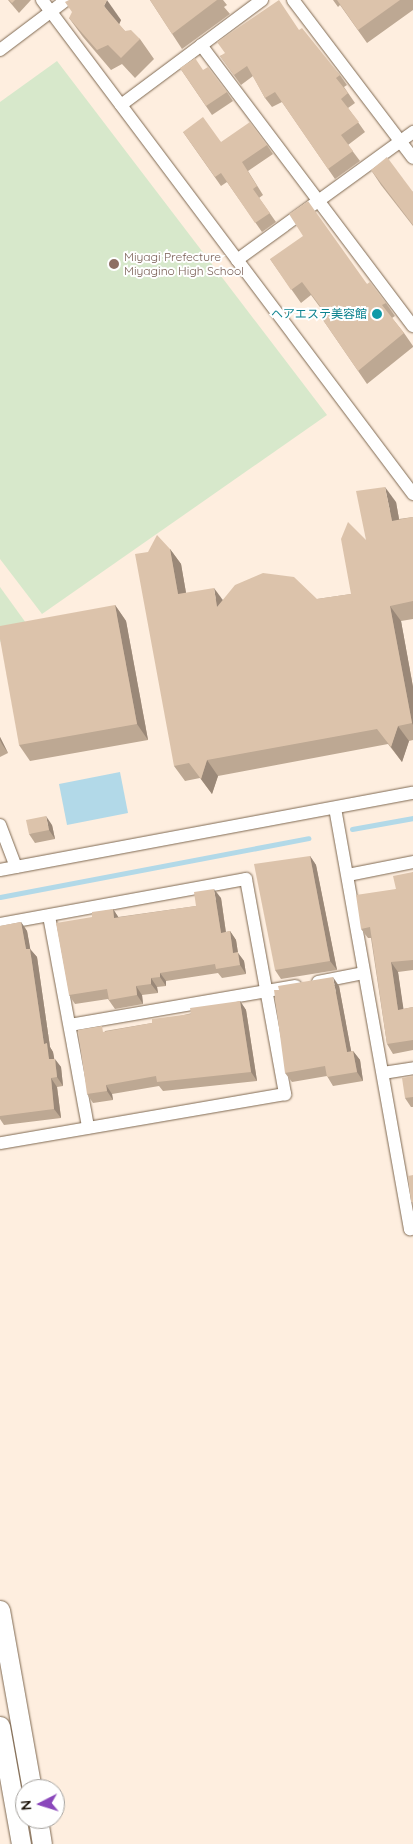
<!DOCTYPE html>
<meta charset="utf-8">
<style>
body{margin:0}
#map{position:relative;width:413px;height:1844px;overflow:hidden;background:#feeedf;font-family:Quicksand,"Noto Sans JP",sans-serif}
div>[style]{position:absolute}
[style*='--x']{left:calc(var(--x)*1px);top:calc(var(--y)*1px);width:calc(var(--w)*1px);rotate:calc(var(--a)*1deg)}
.green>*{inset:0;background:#d7e8cb}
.water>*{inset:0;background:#b2d9e8}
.stream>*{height:5px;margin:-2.5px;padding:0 2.5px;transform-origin:2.5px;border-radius:2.5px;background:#b2d9e8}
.roads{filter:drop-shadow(0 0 1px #7f6952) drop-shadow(0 0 1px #7f6952)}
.street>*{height:12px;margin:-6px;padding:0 6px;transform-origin:6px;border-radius:6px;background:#fff}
.secondary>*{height:19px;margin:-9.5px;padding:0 9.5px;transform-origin:9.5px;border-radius:9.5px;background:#fff}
.wall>*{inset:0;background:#bda893}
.shaded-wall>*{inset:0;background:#9a8878}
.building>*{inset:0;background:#dcc3ab}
.dots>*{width:14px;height:14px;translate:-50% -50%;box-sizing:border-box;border:2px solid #fff;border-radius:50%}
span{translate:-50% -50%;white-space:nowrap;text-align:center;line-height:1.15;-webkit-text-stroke:4px #fff;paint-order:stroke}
.education-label{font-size:12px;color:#785e54}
.left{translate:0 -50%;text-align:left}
.culture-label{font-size:12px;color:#0d838f}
.right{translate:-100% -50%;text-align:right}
.north{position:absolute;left:15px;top:1779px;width:50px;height:50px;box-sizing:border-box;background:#fff;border:1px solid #a6a39f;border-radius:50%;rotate:265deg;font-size:14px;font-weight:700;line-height:20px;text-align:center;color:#21180f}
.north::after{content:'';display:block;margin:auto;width:18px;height:22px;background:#8a47bb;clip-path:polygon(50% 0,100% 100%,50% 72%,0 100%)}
</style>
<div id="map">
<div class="green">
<div style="clip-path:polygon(57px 61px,327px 415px,42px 614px,0 559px,0 102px)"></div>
<div style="clip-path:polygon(0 587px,26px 623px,0 642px)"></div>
</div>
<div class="water">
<div style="clip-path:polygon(120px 772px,128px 813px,67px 825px,59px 784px)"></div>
</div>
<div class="stream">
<div style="--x:352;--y:829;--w:62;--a:-10.2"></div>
<div style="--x:0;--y:897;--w:314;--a:-10.8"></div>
</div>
<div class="roads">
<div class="street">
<div style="--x:42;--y:0;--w:618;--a:53.09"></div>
<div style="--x:293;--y:0;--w:198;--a:52.8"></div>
<div style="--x:201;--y:45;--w:352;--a:53"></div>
<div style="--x:0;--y:50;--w:83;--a:-37.1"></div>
<div style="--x:121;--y:105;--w:176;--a:-36.7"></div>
<div style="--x:237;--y:260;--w:218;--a:-36"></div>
<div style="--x:335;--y:808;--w:428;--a:79.9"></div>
<div style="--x:410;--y:1229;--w:3;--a:-18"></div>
<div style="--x:0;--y:825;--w:45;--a:69.1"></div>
<div style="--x:0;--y:870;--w:420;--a:-10.6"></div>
<div style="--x:348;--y:875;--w:66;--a:-11.3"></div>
<div style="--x:49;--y:916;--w:215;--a:79.5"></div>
<div style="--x:0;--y:924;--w:250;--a:-10.4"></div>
<div style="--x:246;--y:879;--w:219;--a:79.7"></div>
<div style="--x:285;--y:1094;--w:289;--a:170.2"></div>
<div style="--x:318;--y:982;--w:47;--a:-11.1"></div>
<div style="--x:70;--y:1025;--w:229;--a:-9.8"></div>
<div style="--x:383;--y:1073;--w:30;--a:-9"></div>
</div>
<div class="secondary">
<div style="--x:0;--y:1610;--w:182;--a:79.9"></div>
<div style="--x:0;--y:1726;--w:120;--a:79.9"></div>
<div style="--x:38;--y:1819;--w:25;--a:81"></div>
</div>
</div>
<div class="wall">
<div style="clip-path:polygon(8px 0,31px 0,19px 13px)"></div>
<div style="clip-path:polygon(150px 0,223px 0,227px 5px,224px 7px,230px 14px,182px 49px)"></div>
<div style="clip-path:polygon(333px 0,413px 0,413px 10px,367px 43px,340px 5px,338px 7px)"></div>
<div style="clip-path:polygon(69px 18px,121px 20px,119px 25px,125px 31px,140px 39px,154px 59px,135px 78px,122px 64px,111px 70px,83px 37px)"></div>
<div style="clip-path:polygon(299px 30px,340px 75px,347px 85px,344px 87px,355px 103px,348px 108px,365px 132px,348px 145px,360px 161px,335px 179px,282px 102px,272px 107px,265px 98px,253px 76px,241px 85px,220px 56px)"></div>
<div style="clip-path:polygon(180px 68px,203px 70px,227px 92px,233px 101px,212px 115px)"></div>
<div style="clip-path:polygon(183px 132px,221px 142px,267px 145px,273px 154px,248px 171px,263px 195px,259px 198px,276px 222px,262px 232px,227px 182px,221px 186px)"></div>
<div style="clip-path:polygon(371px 170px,413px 192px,413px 226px,381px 185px)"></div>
<div style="clip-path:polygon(270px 259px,367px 284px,386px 303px,395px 316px,392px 318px,404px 333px,413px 346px,413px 347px,367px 384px,321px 317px,325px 314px,311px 295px,301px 303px)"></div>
<div style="clip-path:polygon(396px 502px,399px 519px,413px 517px,413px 619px,401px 621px,413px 687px,413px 740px,409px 741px,402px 762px,388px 744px,218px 776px,212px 794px,200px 778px,185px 781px,174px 766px,170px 549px,181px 564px,186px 593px,223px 600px,317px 599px,351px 594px,366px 540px)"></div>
<div style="clip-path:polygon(115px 605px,126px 621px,148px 740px,30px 761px,19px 745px)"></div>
<div style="clip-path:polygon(0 737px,8px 753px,0 757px)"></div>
<div style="clip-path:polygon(52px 825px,55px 839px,35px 843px,29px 834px)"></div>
<div style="clip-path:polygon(310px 856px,316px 865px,337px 970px,281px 979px,275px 970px)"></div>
<div style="clip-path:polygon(413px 872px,413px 970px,398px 972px,403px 1009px,413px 1007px,413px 1050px,393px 1054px,387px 1044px,371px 938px,368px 938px,361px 929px,396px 889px)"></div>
<div style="clip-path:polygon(221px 898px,226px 932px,230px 931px,236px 940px,238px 953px,244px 961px,246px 974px,222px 978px,218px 973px,166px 981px,166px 986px,157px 987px,158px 993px,142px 995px,143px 1004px,115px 1009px,108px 999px,75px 1004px,69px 995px,113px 909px,118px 917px,196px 906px)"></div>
<div style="clip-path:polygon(21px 922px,27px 931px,30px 949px,37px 957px,50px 1047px,53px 1052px,54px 1059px,61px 1067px,63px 1086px,57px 1087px,61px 1118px,4px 1125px,0 1119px,0 926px)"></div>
<div style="clip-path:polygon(339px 986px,351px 1051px,353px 1051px,360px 1060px,363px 1081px,333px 1086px,327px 1076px,292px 1082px,285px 1073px)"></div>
<div style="clip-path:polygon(240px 1001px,246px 1010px,257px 1081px,163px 1091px,159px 1086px,112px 1094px,113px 1100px,93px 1103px,87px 1094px,105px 1031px,152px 1023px)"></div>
<div style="clip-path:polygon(413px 1076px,413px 1107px,411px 1107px,405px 1098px)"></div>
</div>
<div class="shaded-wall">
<div style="clip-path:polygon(107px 0,121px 20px,118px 26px,104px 6px)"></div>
<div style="clip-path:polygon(385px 487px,396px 502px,402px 536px,392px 521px)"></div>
<div style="clip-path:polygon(170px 549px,181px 564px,189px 610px,178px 594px)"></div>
<div style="clip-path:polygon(214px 588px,225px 603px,217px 607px)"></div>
<div style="clip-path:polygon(115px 605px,126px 621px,148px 740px,137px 724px)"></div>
<div style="clip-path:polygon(390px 606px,401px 621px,413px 687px,413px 725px,412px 723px)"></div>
<div style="clip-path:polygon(398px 726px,409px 741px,402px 762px,391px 747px)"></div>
<div style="clip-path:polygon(0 737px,8px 753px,2px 744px,0 740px)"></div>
<div style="clip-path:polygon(207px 760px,218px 776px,212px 794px,201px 779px)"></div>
<div style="clip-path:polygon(46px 816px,52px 825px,55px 839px,49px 830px)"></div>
<div style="clip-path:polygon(310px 856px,316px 865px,337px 970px,330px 961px)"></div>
<div style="clip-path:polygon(214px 889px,221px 898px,227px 941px,221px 933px)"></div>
<div style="clip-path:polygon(113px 909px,119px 918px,114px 918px)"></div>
<div style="clip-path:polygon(21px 922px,27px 931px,32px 958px,26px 949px)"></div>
<div style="clip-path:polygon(230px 931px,236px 940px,238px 953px,244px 961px,246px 974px,240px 965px,233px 953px)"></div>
<div style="clip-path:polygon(30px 949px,37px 957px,50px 1047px,53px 1052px,56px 1068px,49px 1059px,44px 1044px)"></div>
<div style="clip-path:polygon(391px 962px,398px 972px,405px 1019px,398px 1010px)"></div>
<div style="clip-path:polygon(160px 973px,166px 981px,166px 986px,160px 977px)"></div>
<div style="clip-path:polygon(333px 977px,339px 986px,353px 1061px,347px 1052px)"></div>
<div style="clip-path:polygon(151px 978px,157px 987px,158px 993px,151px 984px)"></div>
<div style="clip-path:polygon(136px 986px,142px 995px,143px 1004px,137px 995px)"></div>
<div style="clip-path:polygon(240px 1001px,246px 1010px,257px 1081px,251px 1072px)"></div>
<div style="clip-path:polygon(353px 1051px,360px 1060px,363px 1081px,357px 1072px)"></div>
<div style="clip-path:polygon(55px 1059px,61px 1067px,63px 1086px,57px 1077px)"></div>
<div style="clip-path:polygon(51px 1078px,57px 1087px,61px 1118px,54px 1109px)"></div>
<div style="clip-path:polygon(106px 1085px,112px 1094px,113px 1100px,107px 1091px)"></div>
</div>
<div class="building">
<div style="clip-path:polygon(9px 0,15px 0,12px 3px)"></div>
<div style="clip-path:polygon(69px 0,107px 0,104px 6px,125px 31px,131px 30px,140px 39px,121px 58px,108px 45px,97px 50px,69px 18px,72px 12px,65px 2px)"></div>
<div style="clip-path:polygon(150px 0,217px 0,172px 34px)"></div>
<div style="clip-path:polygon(279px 0,299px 30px,302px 28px,340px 75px,336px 78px,348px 93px,341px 99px,359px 122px,341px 135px,353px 151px,328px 169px,275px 92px,265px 98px,247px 66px,234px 75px,220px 56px,225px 53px,217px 42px)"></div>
<div style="clip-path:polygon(337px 0,400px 0,358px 30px)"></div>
<div style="clip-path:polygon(195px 58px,203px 70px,208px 67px,227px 92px,206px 106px,180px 68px)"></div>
<div style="clip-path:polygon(203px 117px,221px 142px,250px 122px,267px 145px,242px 162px,257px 186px,253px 189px,270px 213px,255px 223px,221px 173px,215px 177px,183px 132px)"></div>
<div style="clip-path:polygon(387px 157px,413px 192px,413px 225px,371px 170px)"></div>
<div style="clip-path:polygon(308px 201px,367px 284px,370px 282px,386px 303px,382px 305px,404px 333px,358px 371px,321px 317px,326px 314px,302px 282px,291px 290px,270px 259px,303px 236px,289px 214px)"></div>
<div style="clip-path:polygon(385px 487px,392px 521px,413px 517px,413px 601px,390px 606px,412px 723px,398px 726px,391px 747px,377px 729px,207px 760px,201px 779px,189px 763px,174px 766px,135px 554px,148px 552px,157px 535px,170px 549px,178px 594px,214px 588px,217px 607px,235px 585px,263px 573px,294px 577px,317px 599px,351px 594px,341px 539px,348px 522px,366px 540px,356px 491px)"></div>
<div style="clip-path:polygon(115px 605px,137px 724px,19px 745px,0 639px,0 626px)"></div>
<div style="clip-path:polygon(46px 816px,49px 830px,29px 834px,26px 820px)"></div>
<div style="clip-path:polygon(310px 856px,330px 961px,275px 970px,254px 864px)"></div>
<div style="clip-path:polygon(413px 872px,413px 960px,391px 962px,398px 1010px,413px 1007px,413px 1040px,387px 1044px,370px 927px,361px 929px,356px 895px,396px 889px,393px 876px)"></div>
<div style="clip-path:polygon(214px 889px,221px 933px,230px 931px,233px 953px,238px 952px,240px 965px,216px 969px,215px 964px,160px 973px,160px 977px,151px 978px,151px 984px,136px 986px,137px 995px,109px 1000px,107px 989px,69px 995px,56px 923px,92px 917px,92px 912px,113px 909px,114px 918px,196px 906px,194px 892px)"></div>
<div style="clip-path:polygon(21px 922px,26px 949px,30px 949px,44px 1044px,47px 1043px,49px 1059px,55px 1059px,57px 1077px,51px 1078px,54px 1109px,0 1116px,0 926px)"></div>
<div style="clip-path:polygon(333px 977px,347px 1052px,353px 1051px,357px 1072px,327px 1077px,325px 1066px,285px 1073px,274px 990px,279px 990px,278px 986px)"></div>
<div style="clip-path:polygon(240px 1001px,251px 1072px,157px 1082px,156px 1076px,106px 1085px,107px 1091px,87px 1094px,78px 1030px,102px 1026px,103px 1032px,152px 1023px,152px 1019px,191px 1014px,190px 1008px)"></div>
<div style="clip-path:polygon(413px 1076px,413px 1097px,405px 1098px,402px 1078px)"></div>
<div style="clip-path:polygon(413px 1175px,413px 1202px,411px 1202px,408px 1176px)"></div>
</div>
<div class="dots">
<div style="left:114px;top:264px;background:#8d6e63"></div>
<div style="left:377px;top:314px;background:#0f9aa8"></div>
</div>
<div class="education-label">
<span class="left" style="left:124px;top:264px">Miyagi Prefecture<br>Miyagino High School</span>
</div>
<div class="culture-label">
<span class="right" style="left:367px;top:314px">ヘアエステ美容館</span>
</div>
<div class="north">N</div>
</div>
